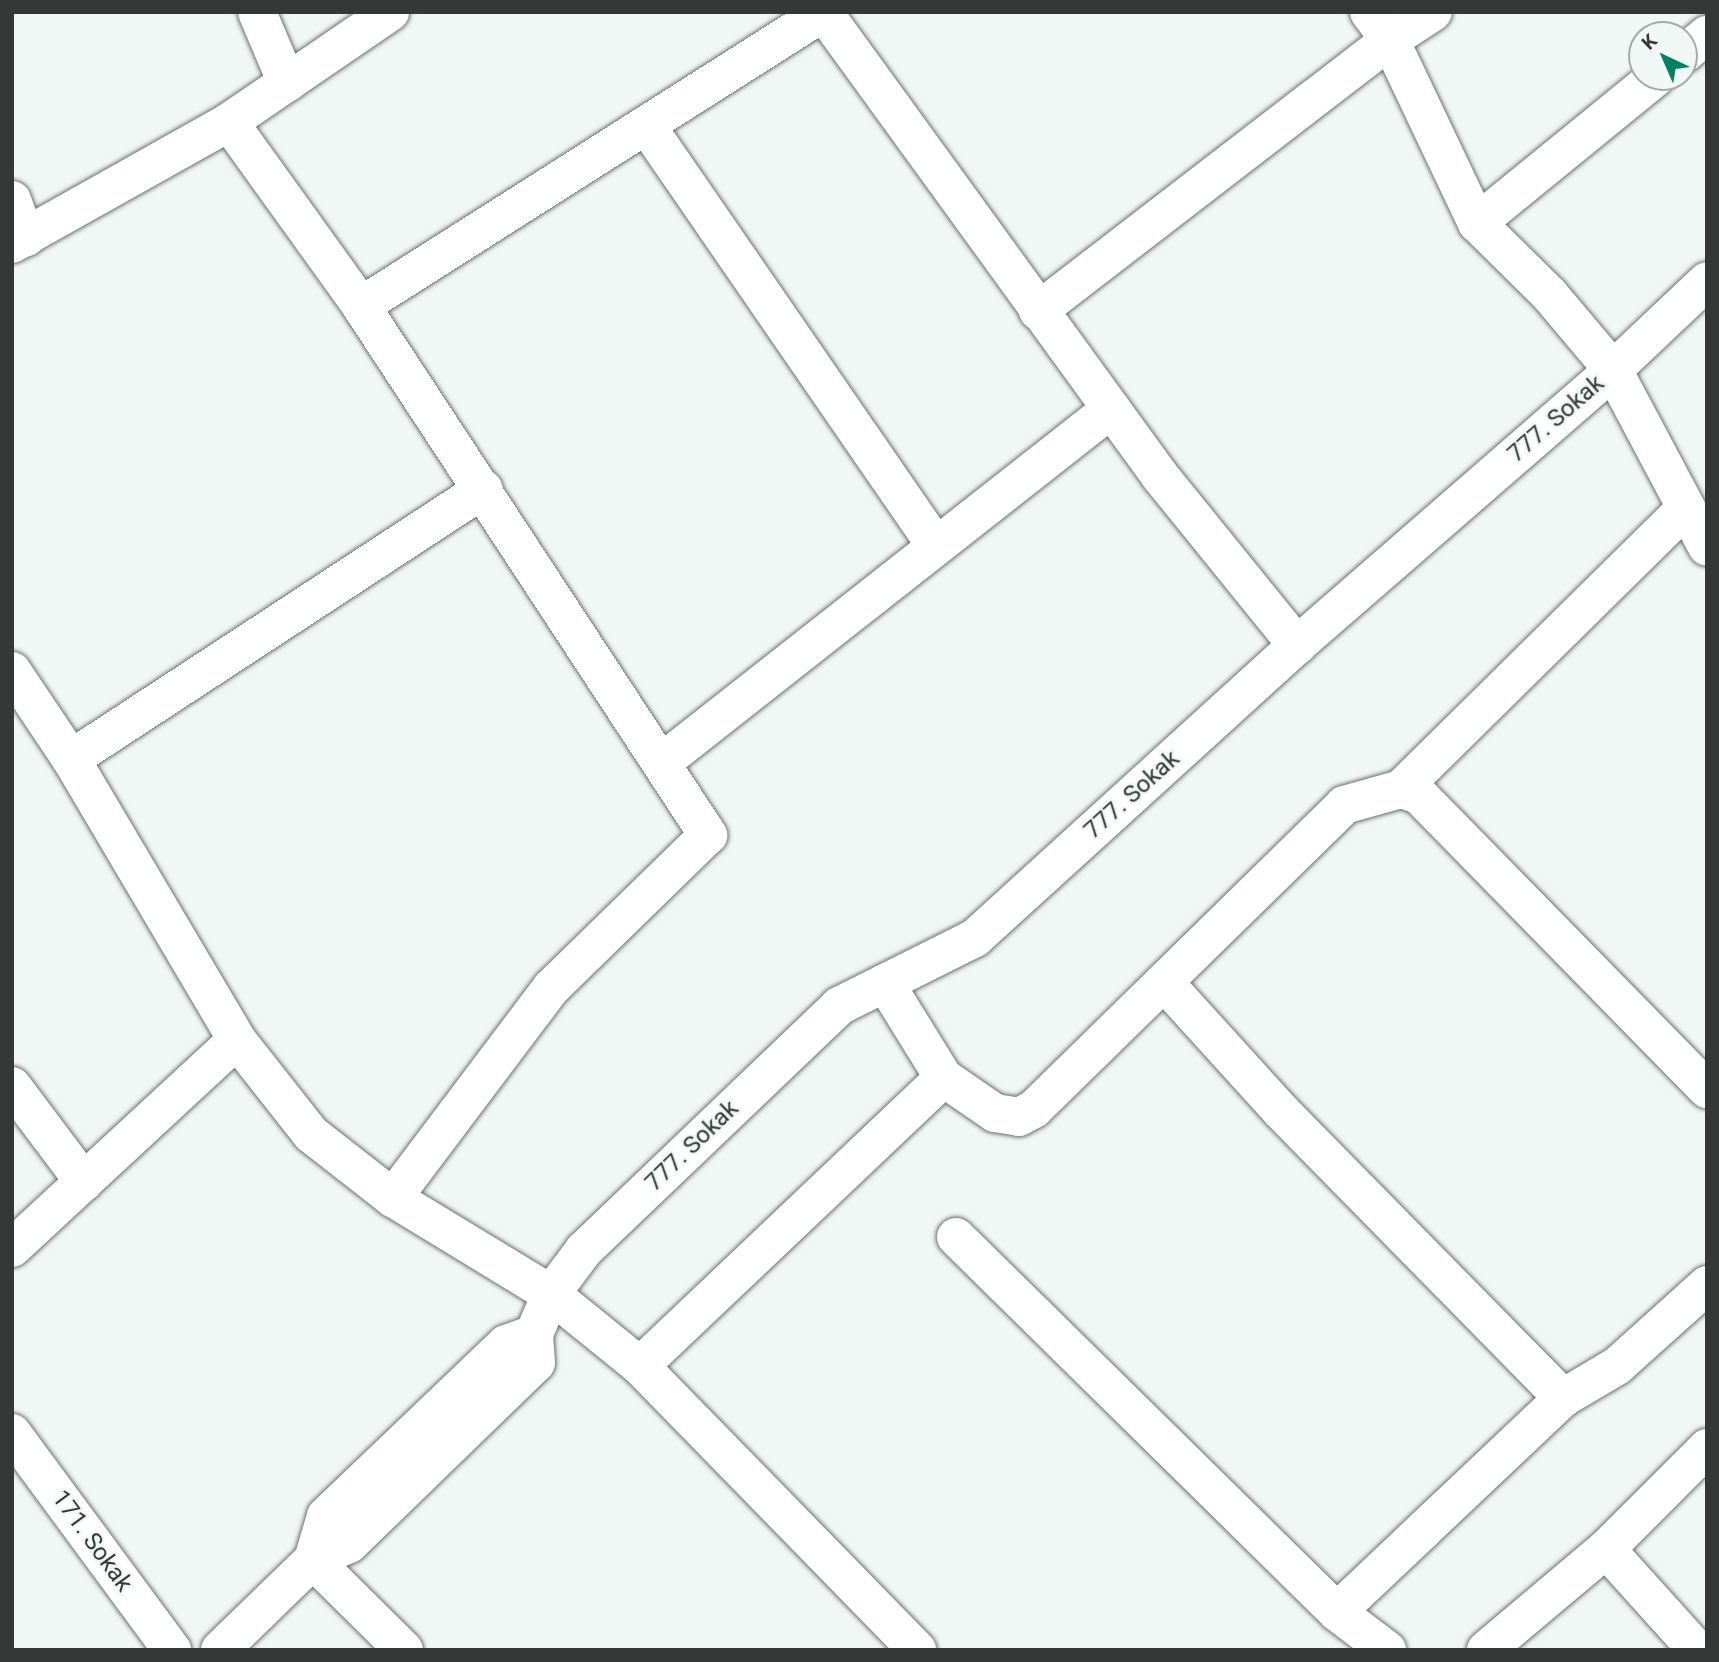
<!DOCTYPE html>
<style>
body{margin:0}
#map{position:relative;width:1719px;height:1662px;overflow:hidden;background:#f0f7f4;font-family:Roboto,sans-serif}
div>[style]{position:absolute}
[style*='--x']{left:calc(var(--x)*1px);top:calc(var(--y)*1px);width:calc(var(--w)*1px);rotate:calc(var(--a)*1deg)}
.roads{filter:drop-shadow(0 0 2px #6b716f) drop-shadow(0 0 2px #6b716f)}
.minor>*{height:38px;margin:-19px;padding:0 19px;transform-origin:19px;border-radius:19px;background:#fff}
span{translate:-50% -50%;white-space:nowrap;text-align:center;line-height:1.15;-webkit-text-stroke:5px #f0f7f4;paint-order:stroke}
.street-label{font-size:24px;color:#353837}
.frame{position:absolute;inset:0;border:14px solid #353837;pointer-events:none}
.north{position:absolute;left:1628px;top:21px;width:70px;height:70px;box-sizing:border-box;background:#f0f7f4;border:2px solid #a5aba8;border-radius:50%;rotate:316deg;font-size:19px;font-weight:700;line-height:28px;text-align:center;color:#353837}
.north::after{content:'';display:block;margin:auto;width:24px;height:32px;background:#008263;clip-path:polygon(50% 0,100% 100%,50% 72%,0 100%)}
</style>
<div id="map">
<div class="roads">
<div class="minor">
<div style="--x:257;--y:12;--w:77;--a:67.1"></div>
<div style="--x:1369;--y:12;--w:35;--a:53"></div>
<div style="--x:1390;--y:40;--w:203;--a:64.6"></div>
<div style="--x:1477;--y:223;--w:101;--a:44.6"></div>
<div style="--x:1549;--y:294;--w:99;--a:49.9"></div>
<div style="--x:1613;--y:370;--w:200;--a:62"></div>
<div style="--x:824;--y:13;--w:572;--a:54.03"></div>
<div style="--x:1160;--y:476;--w:218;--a:51"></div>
<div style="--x:1684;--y:54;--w:30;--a:-40"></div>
<div style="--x:229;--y:122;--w:226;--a:54.3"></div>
<div style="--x:361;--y:306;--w:633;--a:56.74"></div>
<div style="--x:708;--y:835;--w:219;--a:135.7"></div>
<div style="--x:551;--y:988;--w:263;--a:127"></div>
<div style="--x:646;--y:125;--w:511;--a:55.44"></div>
<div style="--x:12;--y:200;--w:40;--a:69.8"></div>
<div style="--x:1477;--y:223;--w:231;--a:-39.2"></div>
<div style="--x:12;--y:244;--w:249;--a:-29.3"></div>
<div style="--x:229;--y:122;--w:195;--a:-34.3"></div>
<div style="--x:361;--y:306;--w:548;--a:-32.42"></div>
<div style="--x:1038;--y:311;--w:444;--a:-37.6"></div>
<div style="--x:1390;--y:40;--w:51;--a:-33.1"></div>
<div style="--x:12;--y:671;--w:106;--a:56.2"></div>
<div style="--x:71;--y:759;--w:326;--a:59.4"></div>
<div style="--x:237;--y:1040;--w:120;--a:51.8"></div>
<div style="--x:311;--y:1134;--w:104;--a:38"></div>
<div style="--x:393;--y:1198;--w:185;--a:31.3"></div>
<div style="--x:551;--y:1294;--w:114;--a:39"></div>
<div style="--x:640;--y:1366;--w:397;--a:45.7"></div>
<div style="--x:71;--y:759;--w:493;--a:-33.2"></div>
<div style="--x:661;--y:763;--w:573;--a:-38.19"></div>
<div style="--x:1401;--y:789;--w:399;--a:-44.6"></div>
<div style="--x:1164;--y:982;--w:173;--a:47.8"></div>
<div style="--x:1280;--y:1110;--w:404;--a:45.5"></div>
<div style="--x:1563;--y:1398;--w:311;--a:136.6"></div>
<div style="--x:885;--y:983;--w:112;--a:58.2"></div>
<div style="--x:944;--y:1078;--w:62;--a:34.5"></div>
<div style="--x:995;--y:1113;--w:24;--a:9"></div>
<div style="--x:1019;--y:1117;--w:17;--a:-28"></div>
<div style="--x:1034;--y:1109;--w:434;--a:-44.4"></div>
<div style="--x:1344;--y:805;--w:59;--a:-15.7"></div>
<div style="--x:1401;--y:789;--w:19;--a:18"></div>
<div style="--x:1419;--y:795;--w:412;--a:45.6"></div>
<div style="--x:12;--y:1086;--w:120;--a:53.1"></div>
<div style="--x:956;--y:1237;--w:535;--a:44.55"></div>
<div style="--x:1337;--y:1612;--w:63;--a:37.2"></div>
<div style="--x:12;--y:1248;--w:306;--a:-42.8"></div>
<div style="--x:640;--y:1366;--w:419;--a:-43.5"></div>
<div style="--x:1563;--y:1398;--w:63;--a:-30.7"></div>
<div style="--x:1617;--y:1366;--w:121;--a:-42"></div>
<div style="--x:12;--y:1433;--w:270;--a:53.6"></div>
<div style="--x:1606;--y:1549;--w:136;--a:48"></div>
<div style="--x:313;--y:1560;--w:46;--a:-73.5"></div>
<div style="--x:326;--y:1516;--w:249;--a:-43.7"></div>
<div style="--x:506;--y:1344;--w:30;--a:-20"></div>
<div style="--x:313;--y:1560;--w:128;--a:44.7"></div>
<div style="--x:220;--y:1650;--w:129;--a:-44.1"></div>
<div style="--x:313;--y:1560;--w:39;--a:-24"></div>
<div style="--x:349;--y:1544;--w:260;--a:-44.1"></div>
<div style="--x:536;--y:1363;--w:29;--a:-94"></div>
<div style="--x:534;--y:1334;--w:43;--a:-67"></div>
<div style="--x:551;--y:1294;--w:55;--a:-53.1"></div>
<div style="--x:584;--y:1250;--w:353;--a:-43.7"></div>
<div style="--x:839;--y:1006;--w:152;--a:-26.6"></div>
<div style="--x:975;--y:938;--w:435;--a:-42.3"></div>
<div style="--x:1297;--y:645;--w:419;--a:-41"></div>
<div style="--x:1613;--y:370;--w:129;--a:-43.4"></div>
<div style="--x:1486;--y:1650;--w:157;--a:-40.1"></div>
<div style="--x:1606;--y:1549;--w:143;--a:-45"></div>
</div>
</div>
<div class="street-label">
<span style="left:1556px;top:419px;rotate:-41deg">777. Sokak</span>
<span style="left:1132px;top:795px;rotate:-42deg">777. Sokak</span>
<span style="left:692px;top:1146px;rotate:-44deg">777. Sokak</span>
<span style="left:92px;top:1541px;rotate:54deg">171. Sokak</span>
</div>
<div class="frame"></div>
<div class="north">K</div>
</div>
